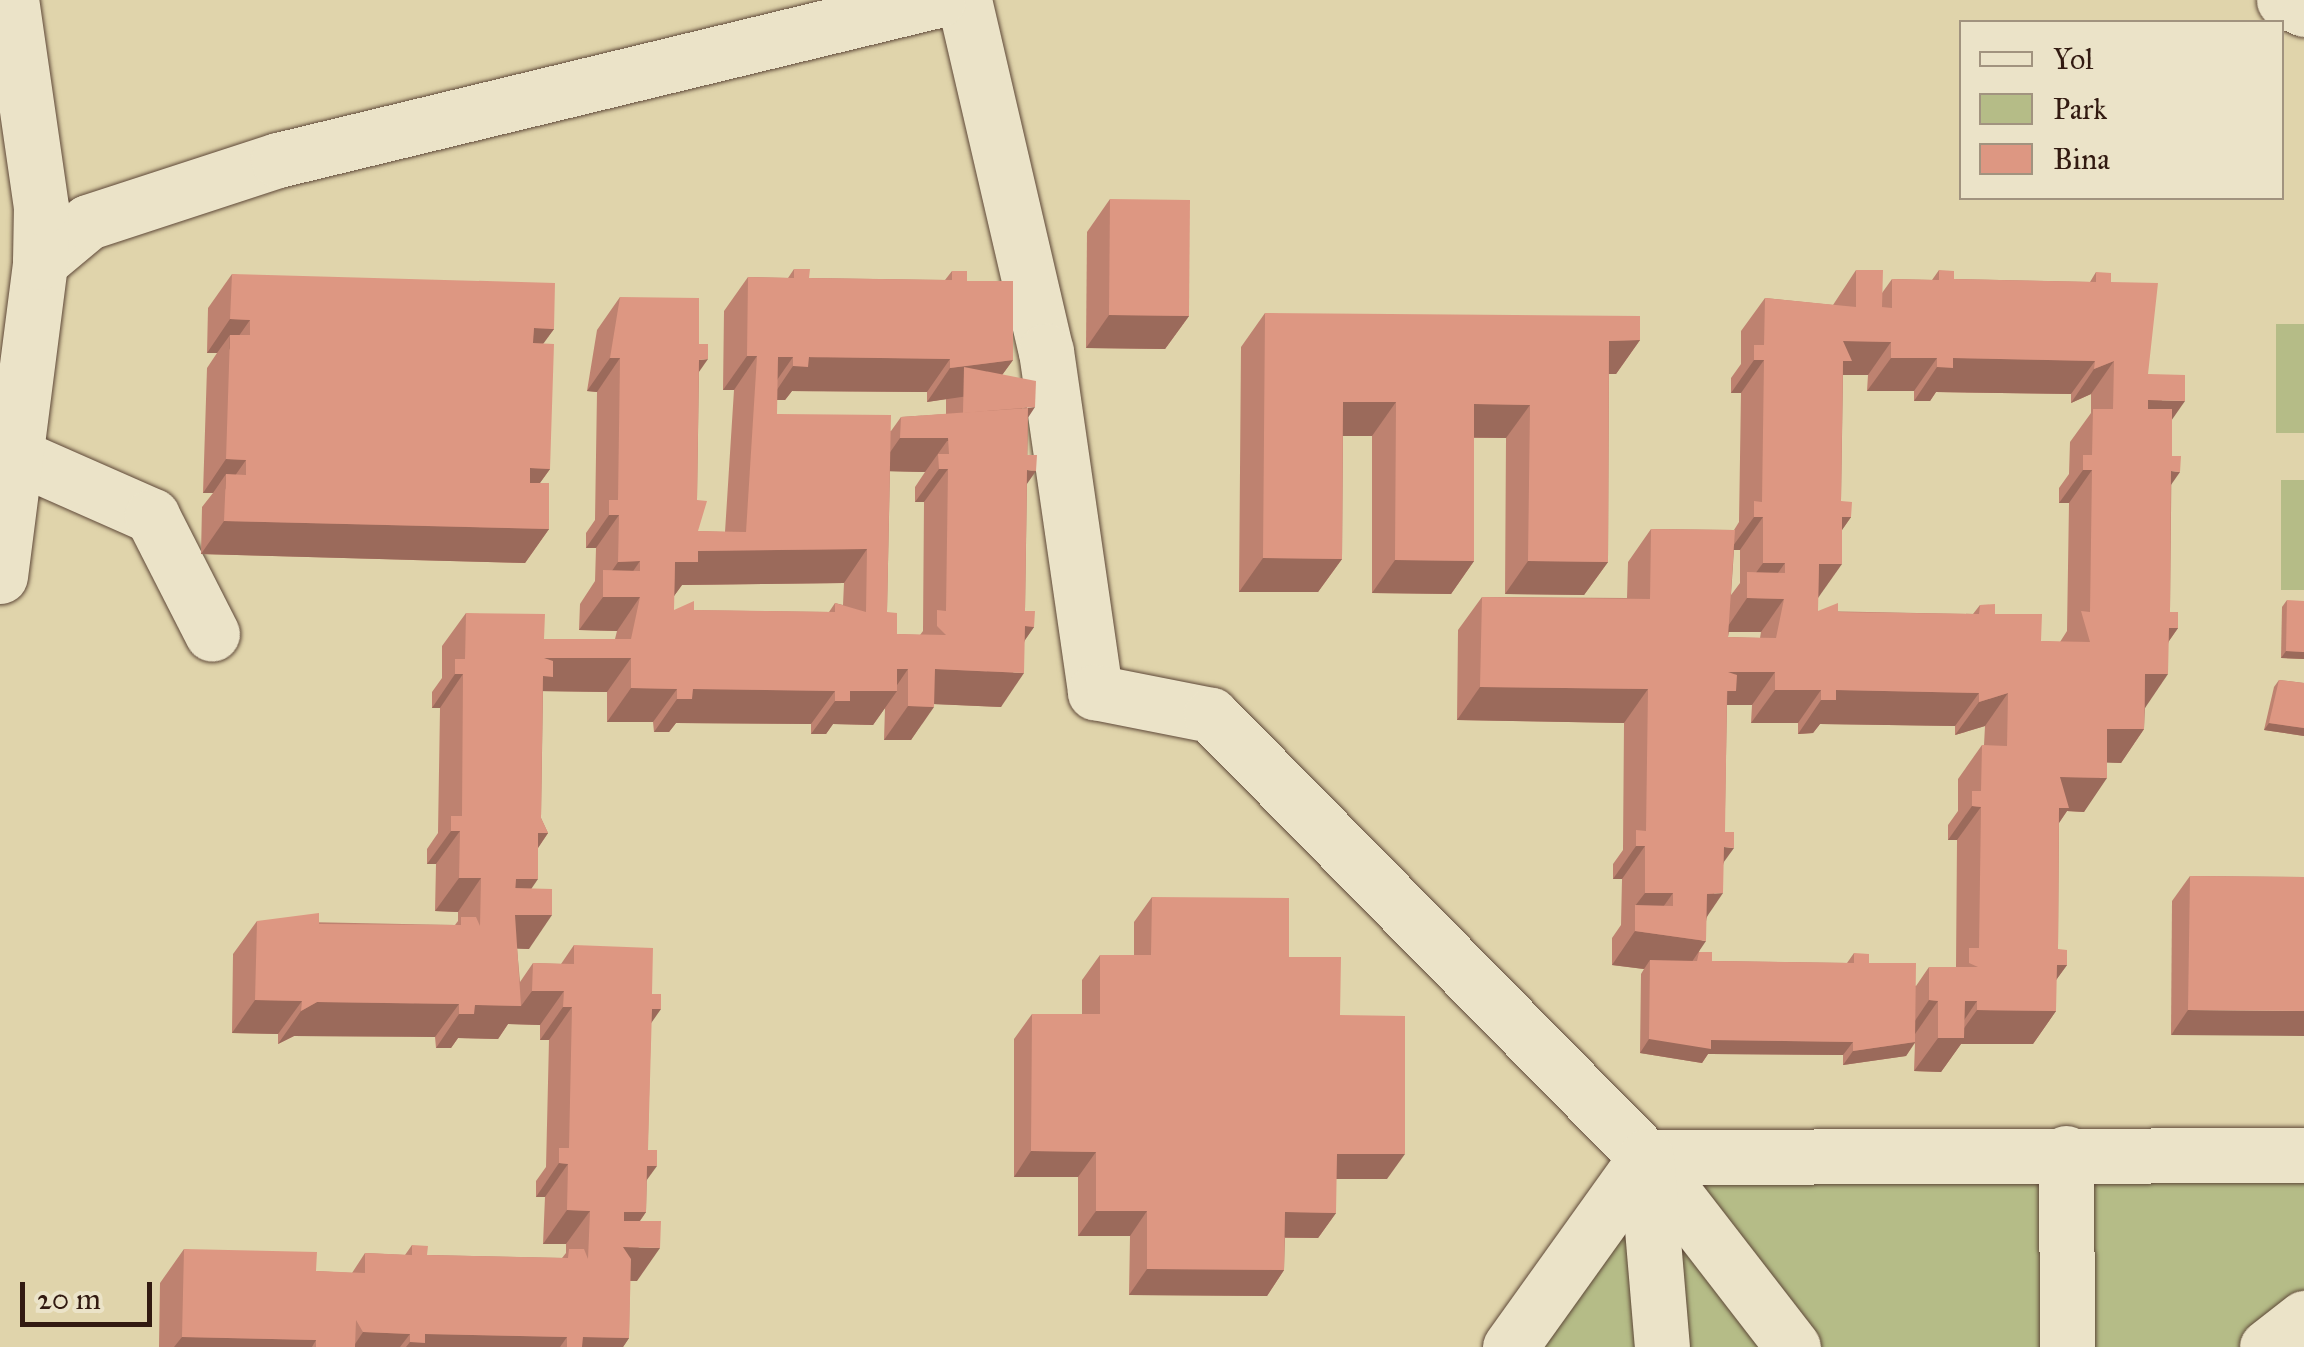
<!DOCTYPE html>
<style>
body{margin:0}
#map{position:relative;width:2304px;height:1347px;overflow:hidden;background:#e0d4ab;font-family:"IM FELL Great Primer",serif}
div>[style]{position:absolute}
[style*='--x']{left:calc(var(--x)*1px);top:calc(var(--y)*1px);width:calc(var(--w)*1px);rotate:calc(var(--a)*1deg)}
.green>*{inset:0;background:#b5bc87}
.roads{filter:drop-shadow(0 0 2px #5e4838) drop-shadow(0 0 2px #5e4838)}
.minor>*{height:55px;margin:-27.5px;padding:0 27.5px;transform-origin:27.5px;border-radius:27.5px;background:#ebe3c8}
.wall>*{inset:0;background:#be8270}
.shaded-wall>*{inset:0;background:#9b6a5b}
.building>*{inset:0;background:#dd9782}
span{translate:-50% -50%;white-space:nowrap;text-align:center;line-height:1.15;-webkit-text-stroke:8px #ebe3c8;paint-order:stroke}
.legend{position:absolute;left:1959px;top:20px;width:325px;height:180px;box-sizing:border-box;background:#ebe3c8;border:2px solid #a1937f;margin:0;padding:12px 18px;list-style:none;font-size:30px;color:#321a11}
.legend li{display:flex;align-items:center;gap:20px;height:50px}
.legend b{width:50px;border:2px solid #a1937f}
.scale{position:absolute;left:20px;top:1282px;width:132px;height:45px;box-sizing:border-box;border:5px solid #321a11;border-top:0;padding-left:12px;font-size:30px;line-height:35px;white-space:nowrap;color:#321a11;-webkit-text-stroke:8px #ebe3c8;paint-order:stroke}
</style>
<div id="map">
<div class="green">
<div style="clip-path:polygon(2276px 324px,2304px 324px,2304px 433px,2276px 433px)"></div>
<div style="clip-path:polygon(2281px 480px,2304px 480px,2304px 590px,2281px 590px)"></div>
<div style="clip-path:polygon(1691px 1169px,2304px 1175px,2304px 1347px,1534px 1347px,1629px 1208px)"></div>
</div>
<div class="roads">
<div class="minor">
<div style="--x:964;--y:0;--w:360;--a:76.9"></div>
<div style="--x:1046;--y:351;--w:345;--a:81.8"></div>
<div style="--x:1095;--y:692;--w:118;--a:11.2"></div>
<div style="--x:1211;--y:715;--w:620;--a:45.46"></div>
<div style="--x:1646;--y:1157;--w:240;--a:52.3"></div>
<div style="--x:2284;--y:0;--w:22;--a:24"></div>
<div style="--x:40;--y:262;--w:62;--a:-39.8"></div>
<div style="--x:88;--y:222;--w:200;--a:-18.1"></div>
<div style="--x:278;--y:160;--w:679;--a:-13.63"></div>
<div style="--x:14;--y:455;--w:151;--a:23.8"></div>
<div style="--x:152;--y:516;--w:132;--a:63"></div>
<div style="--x:0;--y:576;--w:317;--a:-82.7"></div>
<div style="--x:40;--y:262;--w:55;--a:-89"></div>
<div style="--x:41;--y:207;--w:209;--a:-98.2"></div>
<div style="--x:2066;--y:1153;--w:194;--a:89.7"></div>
<div style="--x:1646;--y:1157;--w:658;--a:-0.17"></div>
<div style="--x:1646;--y:1157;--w:191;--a:85.2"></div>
<div style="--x:1510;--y:1347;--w:234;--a:-54.4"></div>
<div style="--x:2267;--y:1347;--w:47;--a:-38.1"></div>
</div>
</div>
<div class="wall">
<div style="clip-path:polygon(1110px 199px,1189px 316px,1165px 349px,1086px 348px,1087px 232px)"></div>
<div style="clip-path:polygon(evenodd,794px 269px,809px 278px,945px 280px,952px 271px,967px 281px,1013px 360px,1002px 375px,1028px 418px,1025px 611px,1034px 627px,1025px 640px,1001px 707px,934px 704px,911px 740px,884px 740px,885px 708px,873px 725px,833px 724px,826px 734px,811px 734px,811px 724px,676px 723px,669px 732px,654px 732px,653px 722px,607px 722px,607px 692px,543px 691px,541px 818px,548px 833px,538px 848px,531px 889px,529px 949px,517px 948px,520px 982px,533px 963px,561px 964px,574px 945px,651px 1023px,646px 1212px,640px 1221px,637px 1281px,630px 1281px,629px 1338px,623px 1347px,159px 1347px,160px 1283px,184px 1249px,316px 1271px,352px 1273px,365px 1253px,405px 1255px,412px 1245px,427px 1255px,562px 1258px,566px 1253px,566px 1244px,543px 1244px,545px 1197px,536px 1197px,536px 1181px,546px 1167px,549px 1040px,540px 1040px,540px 1025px,508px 1024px,498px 1039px,458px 1038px,451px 1048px,436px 1048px,435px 1037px,294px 1036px,278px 1044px,278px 1034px,232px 1033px,233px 954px,257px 921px,455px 925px,458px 921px,458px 912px,435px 911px,436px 864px,427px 864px,427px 849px,438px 833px,440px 708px,432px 708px,432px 692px,442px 678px,442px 646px,466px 613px,544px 639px,615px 639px,617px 631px,579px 630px,580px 604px,595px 581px,596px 548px,586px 548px,586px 533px,595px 520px,597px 392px,587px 391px,597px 330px,620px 297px,699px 372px,697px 500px,698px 531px,725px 532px,734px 390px,723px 390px,724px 311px,748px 277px,788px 278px,794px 269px,792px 391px,927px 392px,927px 402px,946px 399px,946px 414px,901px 417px,891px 431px,777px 414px,777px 400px,785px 400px,792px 391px,794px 269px,890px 471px,925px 472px,915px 487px,915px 502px,924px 502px,923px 631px,920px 635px,897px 634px,887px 612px,890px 471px,794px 269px,844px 583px,843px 605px,835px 603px,829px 612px,674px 610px,674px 596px,682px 585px,844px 583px)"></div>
<div style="clip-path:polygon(evenodd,1856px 270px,1882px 293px,1892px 279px,1932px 280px,1939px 270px,1954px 279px,2090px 282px,2096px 272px,2111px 282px,2148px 374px,2172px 420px,2170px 612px,2178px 628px,2169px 641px,2145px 708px,2144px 729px,2121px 763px,2107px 762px,2084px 812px,2067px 811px,2059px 823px,2058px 949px,2067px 965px,2056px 980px,2056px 1011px,2033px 1044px,1961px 1044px,1941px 1072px,1914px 1071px,1915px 1043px,1906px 1056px,1843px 1065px,1843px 1055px,1708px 1054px,1702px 1063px,1640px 1053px,1641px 974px,1644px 969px,1612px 965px,1612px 938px,1621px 925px,1622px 879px,1613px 879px,1613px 864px,1623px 850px,1624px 723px,1457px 720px,1458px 630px,1482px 597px,1627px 598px,1628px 562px,1651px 529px,1734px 530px,1739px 522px,1741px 393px,1731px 393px,1731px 378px,1741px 364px,1741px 331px,1765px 298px,1833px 305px,1856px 270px,1843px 375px,1868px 375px,1867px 391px,1914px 391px,1914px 401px,1930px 401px,1936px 392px,2071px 394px,2071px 403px,2091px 394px,2091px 413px,2070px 442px,2069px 474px,2059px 488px,2059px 503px,2069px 503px,2067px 631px,2060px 642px,2041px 641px,1980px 605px,1973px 614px,1818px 611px,1818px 597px,1842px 530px,1851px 517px,1841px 501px,1843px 375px,1856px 270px,1734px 550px,1740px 550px,1740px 583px,1731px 595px,1734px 550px,1856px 270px,1729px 632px,1761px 632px,1760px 638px,1728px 637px,1729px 632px,1856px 270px,1727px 705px,1752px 705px,1751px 723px,1798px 723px,1798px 734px,1813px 733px,1820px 724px,1955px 726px,1955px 735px,1985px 726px,1984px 745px,1982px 745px,1958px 779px,1958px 811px,1948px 825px,1948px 840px,1957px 840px,1956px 967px,1929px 967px,1916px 986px,1869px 963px,1854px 953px,1847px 963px,1712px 961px,1699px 952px,1707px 917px,1724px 862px,1727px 705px)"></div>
<div style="clip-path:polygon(232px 274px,554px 329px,543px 343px,550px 469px,540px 483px,549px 529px,525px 563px,201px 554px,202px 507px,213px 493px,203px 493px,207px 368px,217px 353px,207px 353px,208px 308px)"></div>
<div style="clip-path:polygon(1265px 313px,1640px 340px,1616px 374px,1609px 374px,1608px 562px,1584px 595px,1505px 594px,1506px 438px,1474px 438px,1474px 561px,1451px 594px,1372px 593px,1372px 436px,1343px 436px,1342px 559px,1318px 592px,1239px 592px,1241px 347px)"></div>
<div style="clip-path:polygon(2287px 600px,2304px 659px,2281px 658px,2282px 607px)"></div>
<div style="clip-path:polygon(2279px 680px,2304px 683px,2304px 736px,2264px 730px,2274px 687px)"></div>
<div style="clip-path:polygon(2190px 876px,2304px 877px,2171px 1035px,2172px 901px)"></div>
<div style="clip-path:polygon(1152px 897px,1289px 957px,1340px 1015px,1387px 1179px,1336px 1179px,1336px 1213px,1318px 1238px,1285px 1238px,1284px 1270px,1267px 1296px,1129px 1295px,1130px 1236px,1078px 1236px,1078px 1177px,1014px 1177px,1014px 1039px,1032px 1014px,1082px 1014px,1082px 980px,1100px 955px,1134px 955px,1134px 922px)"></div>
</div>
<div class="shaded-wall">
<div style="clip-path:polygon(1109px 315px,1189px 316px,1165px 349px,1086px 348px)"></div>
<div style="clip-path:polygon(230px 319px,250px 320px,229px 350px,230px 335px,217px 353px,207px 353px)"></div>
<div style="clip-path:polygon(534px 328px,554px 329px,530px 362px)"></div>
<div style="clip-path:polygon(1640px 340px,1616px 374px,1586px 374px,1609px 341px)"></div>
<div style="clip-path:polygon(1843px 341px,1891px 342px,1868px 375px,1843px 375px)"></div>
<div style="clip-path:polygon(747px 356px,757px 356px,734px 390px,723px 390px)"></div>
<div style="clip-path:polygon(778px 357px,793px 357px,770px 390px)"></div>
<div style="clip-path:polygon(809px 357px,950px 359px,927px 392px,792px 391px,785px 400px,770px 400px,793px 366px)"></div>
<div style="clip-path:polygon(610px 358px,620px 358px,597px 392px,587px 391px)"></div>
<div style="clip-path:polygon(1891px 358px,1937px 358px,1914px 391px,1867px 391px)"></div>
<div style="clip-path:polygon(1953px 358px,2095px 361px,2071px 394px,1936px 392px,1930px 401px,1914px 401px,1937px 367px)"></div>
<div style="clip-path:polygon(708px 359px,685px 392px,699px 360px)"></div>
<div style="clip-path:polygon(1013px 360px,989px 393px,927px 402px,950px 368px)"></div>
<div style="clip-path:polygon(1754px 360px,1764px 360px,1741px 393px,1731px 393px)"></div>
<div style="clip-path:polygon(2114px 361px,2091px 394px,2071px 403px,2094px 369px)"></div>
<div style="clip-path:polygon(2148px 400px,2185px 401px,2162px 434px,2125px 434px)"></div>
<div style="clip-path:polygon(1343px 402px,1396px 402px,1372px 436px,1320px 436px)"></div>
<div style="clip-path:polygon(1474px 404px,1530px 405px,1506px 438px,1450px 437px)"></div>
<div style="clip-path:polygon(1035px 407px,1018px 433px,947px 441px,925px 472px,877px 471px,900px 438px,963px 416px)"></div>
<div style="clip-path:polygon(226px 459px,246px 460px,225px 490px,226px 474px,213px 493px,203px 493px)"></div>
<div style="clip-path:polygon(530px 468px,550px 469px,526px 502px)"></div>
<div style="clip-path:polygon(939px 469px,948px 469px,924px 502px,915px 502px)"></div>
<div style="clip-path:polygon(1027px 470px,1036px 471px,1013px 504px)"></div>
<div style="clip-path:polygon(2083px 470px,2092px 470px,2069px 503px,2059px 503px)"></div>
<div style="clip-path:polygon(2171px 471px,2180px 472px,2157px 505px)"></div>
<div style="clip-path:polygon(609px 515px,619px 515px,596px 548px,586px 548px)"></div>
<div style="clip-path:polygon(1754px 517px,1763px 517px,1740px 550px,1730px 550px)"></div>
<div style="clip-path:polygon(1842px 517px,1851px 517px,1828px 550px)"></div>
<div style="clip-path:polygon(224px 521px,549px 529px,525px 563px,201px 554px)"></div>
<div style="clip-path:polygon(867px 549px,844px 583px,682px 585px,674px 596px,675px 562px,698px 551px)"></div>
<div style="clip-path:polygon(1263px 558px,1342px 559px,1318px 592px,1239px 592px)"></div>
<div style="clip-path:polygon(1395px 560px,1474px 561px,1451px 594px,1372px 593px)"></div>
<div style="clip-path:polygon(640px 561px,617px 595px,603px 584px,618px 562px)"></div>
<div style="clip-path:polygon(1528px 561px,1608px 562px,1584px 595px,1505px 594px)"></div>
<div style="clip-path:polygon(1763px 563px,1785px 563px,1761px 597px,1747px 585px)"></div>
<div style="clip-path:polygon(1819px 564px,1842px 564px,1818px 598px)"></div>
<div style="clip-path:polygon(603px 597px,640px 597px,617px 631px,579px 630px)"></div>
<div style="clip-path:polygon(1747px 598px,1784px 599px,1761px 632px,1724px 632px)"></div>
<div style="clip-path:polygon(1025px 626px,1034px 627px,1011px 660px)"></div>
<div style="clip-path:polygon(2169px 628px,2178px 628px,2155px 661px)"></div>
<div style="clip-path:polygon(2286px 651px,2304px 652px,2304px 659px,2281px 658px)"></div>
<div style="clip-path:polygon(544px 658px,631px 658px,607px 692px,532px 691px)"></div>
<div style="clip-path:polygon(897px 669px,908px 669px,893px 691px,897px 691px,873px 725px,833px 724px,826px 734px,811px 734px,835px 701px,850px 691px)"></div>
<div style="clip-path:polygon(935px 669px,1024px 673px,1001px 707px,911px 703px)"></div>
<div style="clip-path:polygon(1728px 672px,1775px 672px,1752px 705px,1727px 705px)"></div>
<div style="clip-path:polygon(455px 674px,463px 674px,440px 708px,432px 708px)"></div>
<div style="clip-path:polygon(2145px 674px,2168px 674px,2145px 708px)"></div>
<div style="clip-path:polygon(1480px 687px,1648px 689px,1624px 723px,1457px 720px)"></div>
<div style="clip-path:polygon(631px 688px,677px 689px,653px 722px,607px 722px)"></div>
<div style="clip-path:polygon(693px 689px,835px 691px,811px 724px,676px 723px,669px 732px,654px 732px,677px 699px)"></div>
<div style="clip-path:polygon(1775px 690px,1821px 690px,1798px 723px,1751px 723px)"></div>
<div style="clip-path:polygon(1836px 690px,1979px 693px,1955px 726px,1820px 724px,1813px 733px,1798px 734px,1821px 700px)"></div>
<div style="clip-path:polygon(2008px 693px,1985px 726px,1955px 735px,1979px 702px)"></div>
<div style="clip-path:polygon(908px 706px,934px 707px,911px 740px,884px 740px)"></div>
<div style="clip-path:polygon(2269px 723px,2304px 728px,2304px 736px,2264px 730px)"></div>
<div style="clip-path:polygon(2107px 729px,2144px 729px,2121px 763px,2084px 762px)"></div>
<div style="clip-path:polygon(2060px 777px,2107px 778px,2084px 812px,2067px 811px,2046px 842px)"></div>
<div style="clip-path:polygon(1972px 806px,1981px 807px,1957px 840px,1948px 840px)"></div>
<div style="clip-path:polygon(451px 831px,460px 831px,436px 864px,427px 864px)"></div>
<div style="clip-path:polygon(538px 833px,548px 833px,525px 867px)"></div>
<div style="clip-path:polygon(1636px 846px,1645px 846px,1622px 879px,1613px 879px)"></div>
<div style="clip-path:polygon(1724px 847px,1734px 848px,1710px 881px)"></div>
<div style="clip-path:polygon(459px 878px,481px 878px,458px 912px,435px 911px)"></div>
<div style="clip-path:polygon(516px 879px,538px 879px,515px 913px)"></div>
<div style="clip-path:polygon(1645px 893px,1673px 893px,1649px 927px,1635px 906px)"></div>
<div style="clip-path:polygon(1723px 893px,1700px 927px,1707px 894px)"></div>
<div style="clip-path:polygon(515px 915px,552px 915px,529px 949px,492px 948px)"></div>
<div style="clip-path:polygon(1635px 931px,1706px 941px,1683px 975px,1650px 960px,1644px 969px,1612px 965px)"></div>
<div style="clip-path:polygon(2057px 965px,2067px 965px,2043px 998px)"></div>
<div style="clip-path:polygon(532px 991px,564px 991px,540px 1025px,508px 1024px,498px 1039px,458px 1038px,451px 1048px,436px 1048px,459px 1014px,475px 1005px,521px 1006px)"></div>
<div style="clip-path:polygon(255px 1000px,302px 1001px,278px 1034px,232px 1033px)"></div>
<div style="clip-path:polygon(1929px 1000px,1938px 1001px,1915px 1034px,1906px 1034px)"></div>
<div style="clip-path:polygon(1965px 1001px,1977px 1001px,1954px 1035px)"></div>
<div style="clip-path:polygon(317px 1002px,459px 1004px,435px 1037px,294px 1036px,278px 1044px,301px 1011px)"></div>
<div style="clip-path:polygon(563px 1007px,572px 1007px,549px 1040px,540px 1040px)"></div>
<div style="clip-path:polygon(652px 1009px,661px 1009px,638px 1042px)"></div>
<div style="clip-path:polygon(1977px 1010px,2056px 1011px,2033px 1044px,1961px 1044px,1941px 1072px,1914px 1071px,1938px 1038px,1957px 1038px)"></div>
<div style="clip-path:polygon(2188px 1010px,2304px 1011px,2304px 1036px,2171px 1035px)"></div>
<div style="clip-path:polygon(1649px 1039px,1711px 1040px,1853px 1042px,1843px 1055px,1708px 1054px,1702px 1063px,1640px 1053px)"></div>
<div style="clip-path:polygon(1915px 1042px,1906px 1056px,1843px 1065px,1853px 1051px)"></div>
<div style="clip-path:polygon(1031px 1151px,1096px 1152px,1078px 1177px,1014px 1177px)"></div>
<div style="clip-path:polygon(1337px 1154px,1405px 1154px,1387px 1179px,1319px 1179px)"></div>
<div style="clip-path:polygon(559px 1163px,568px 1164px,545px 1197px,536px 1197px)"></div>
<div style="clip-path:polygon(647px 1166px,657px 1166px,633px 1199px)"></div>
<div style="clip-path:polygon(567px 1210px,590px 1211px,566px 1244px,543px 1244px)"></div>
<div style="clip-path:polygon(1096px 1211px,1147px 1211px,1130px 1236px,1078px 1236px)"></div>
<div style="clip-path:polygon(624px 1212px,646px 1212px,622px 1246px)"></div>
<div style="clip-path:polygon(1285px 1212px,1336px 1213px,1318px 1238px,1267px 1237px)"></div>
<div style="clip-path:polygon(623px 1247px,660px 1248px,637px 1281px,599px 1280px)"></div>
<div style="clip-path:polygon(1147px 1269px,1284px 1270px,1267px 1296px,1129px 1295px)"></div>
<div style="clip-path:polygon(363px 1332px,410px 1334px,400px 1347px,353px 1347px)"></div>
<div style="clip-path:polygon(425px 1334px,567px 1337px,560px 1347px,406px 1347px,410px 1342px)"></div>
<div style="clip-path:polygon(182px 1337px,316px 1340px,312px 1347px,174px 1347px)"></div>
<div style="clip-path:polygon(583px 1337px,629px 1338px,623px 1347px,567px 1347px)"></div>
</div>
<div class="building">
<div style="clip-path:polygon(1110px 199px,1190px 200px,1189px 316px,1109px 315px)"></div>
<div style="clip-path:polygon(evenodd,794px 269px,810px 269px,809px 278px,952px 280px,952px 271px,967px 271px,967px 281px,1013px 281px,1013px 360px,950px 368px,950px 359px,809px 357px,808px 367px,793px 366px,793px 357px,778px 357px,777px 414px,891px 415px,887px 612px,897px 613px,897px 634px,946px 635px,937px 626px,937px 610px,946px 611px,948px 469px,939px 469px,938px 454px,949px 454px,948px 438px,900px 438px,901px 417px,1028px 408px,1027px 455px,1037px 455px,1036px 471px,1027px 470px,1025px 611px,1035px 611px,1034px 627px,1025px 626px,1024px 673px,935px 669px,934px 707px,908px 706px,908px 669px,897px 669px,897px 691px,850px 691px,850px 701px,835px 701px,835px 691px,693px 689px,692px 699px,677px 699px,677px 689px,631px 688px,631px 658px,544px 658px,553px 661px,553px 677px,543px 676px,541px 818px,548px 833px,538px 833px,538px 879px,516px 879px,515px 888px,552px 889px,552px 915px,515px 915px,521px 1006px,475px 1005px,474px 1014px,459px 1014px,459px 1004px,317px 1002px,301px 1011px,302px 1001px,255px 1000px,257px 921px,319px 913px,319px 924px,461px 925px,461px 917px,476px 917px,480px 926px,481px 878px,459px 878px,460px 831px,451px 831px,451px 816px,462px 816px,463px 674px,455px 674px,455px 659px,465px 659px,466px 613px,545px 614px,544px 639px,631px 639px,640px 597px,603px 597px,603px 570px,640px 571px,640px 561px,618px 562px,619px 515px,609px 515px,609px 500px,618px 500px,620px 358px,610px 358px,620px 297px,699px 298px,699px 344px,708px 344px,708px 359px,699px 360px,697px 500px,707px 501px,698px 531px,746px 532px,757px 356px,747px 356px,748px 277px,794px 278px,794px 269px,867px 549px,866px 612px,835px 603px,835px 612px,694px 610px,694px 601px,674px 610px,675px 562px,698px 562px,698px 551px,867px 549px)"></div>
<div style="clip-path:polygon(evenodd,1856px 270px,1883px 270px,1882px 307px,1892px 308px,1892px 279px,1939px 280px,1939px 270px,1954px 271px,1954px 279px,2096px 282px,2096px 272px,2111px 273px,2111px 282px,2158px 283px,2148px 374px,2185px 375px,2185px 401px,2148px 400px,2148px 409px,2172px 409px,2172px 456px,2181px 456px,2180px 472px,2171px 471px,2170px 612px,2178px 612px,2178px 628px,2169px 628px,2168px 674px,2145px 674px,2144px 729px,2107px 729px,2107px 778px,2060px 777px,2069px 808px,2059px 808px,2058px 949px,2067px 950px,2067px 965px,2057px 965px,2056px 1011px,1977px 1010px,1977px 1001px,1965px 1001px,1964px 1038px,1938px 1038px,1938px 1001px,1929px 1000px,1929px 967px,1978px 967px,1969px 963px,1969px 948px,1979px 948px,1981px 807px,1972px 806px,1972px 791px,1981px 791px,1982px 745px,2007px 746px,2008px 693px,1979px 702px,1979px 693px,1836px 690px,1836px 700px,1821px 700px,1821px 690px,1775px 690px,1775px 672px,1728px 672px,1737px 675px,1736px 691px,1727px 691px,1725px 832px,1734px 832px,1734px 848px,1724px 847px,1723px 893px,1707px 894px,1706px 941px,1635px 931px,1635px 905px,1673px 906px,1673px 893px,1645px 893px,1645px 846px,1636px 846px,1636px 830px,1646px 831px,1648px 689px,1480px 687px,1482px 597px,1650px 599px,1651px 529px,1735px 530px,1728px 637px,1776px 638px,1784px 599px,1747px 598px,1747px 572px,1785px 573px,1785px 563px,1763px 563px,1763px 517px,1754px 517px,1754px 501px,1762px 502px,1764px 360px,1754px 360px,1754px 345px,1764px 345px,1765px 298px,1856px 307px,1856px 270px,1843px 341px,1891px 342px,1891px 358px,1937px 358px,1937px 367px,1953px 368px,1953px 358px,2095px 361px,2094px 369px,2114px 361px,2113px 409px,2093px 409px,2092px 455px,2083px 455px,2083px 470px,2092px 470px,2090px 612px,2081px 611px,2090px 642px,2041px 641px,2042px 614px,1995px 614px,1995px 604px,1980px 605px,1979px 614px,1838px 612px,1838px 603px,1818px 611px,1819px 564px,1842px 564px,1842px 517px,1851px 517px,1852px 502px,1841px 501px,1843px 361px,1852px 361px,1843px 341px)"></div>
<div style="clip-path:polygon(232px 274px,555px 283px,554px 329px,534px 328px,533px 343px,554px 344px,550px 469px,530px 468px,530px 483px,549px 483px,549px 529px,224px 521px,226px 474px,246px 475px,246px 460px,226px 459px,230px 335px,250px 335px,250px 320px,230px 319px)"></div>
<div style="clip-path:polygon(1265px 313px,1640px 316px,1640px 340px,1609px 341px,1608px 562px,1528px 561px,1530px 405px,1474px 404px,1474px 561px,1395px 560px,1396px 402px,1343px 402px,1342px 559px,1263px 558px)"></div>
<div style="clip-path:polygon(964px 367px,1036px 381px,1035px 407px,963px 413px)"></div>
<div style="clip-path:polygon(2287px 600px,2304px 601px,2304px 652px,2286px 651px)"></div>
<div style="clip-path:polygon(2279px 680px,2304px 683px,2304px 728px,2269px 723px)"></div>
<div style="clip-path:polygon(2190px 876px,2304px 877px,2304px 1011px,2188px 1010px)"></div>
<div style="clip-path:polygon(1152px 897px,1289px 898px,1289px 957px,1341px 957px,1340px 1015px,1405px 1016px,1405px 1154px,1337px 1154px,1336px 1213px,1285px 1212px,1284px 1270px,1147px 1269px,1147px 1211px,1096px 1211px,1096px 1152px,1031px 1151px,1032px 1014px,1100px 1014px,1100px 955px,1151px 955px)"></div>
<div style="clip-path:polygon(574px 945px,653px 948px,652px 994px,661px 994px,661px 1009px,652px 1009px,648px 1150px,657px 1150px,657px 1166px,647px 1166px,646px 1212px,624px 1212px,624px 1221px,661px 1221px,660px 1248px,623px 1247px,631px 1259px,629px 1338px,583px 1337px,582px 1347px,567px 1347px,567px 1337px,425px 1334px,425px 1343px,410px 1342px,410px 1334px,363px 1332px,356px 1320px,355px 1347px,316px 1347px,316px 1340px,182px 1337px,184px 1249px,317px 1252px,316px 1271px,365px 1273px,365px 1253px,412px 1255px,412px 1245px,428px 1246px,427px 1255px,568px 1258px,569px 1249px,584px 1249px,588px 1259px,590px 1211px,567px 1210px,568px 1164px,559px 1163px,559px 1148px,569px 1148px,572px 1007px,563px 1007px,564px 991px,532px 991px,533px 963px,574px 964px)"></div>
<div style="clip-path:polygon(1699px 952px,1712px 952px,1712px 961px,1854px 963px,1854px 953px,1869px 954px,1869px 963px,1916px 963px,1915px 1042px,1853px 1051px,1853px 1042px,1711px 1040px,1711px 1049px,1649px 1039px,1650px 960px,1697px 961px)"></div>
</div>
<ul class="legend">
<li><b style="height:12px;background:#ebe3c8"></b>Yol</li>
<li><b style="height:28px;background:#b5bc87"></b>Park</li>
<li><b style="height:28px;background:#dd9782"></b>Bina</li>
</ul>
<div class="scale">20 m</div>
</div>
